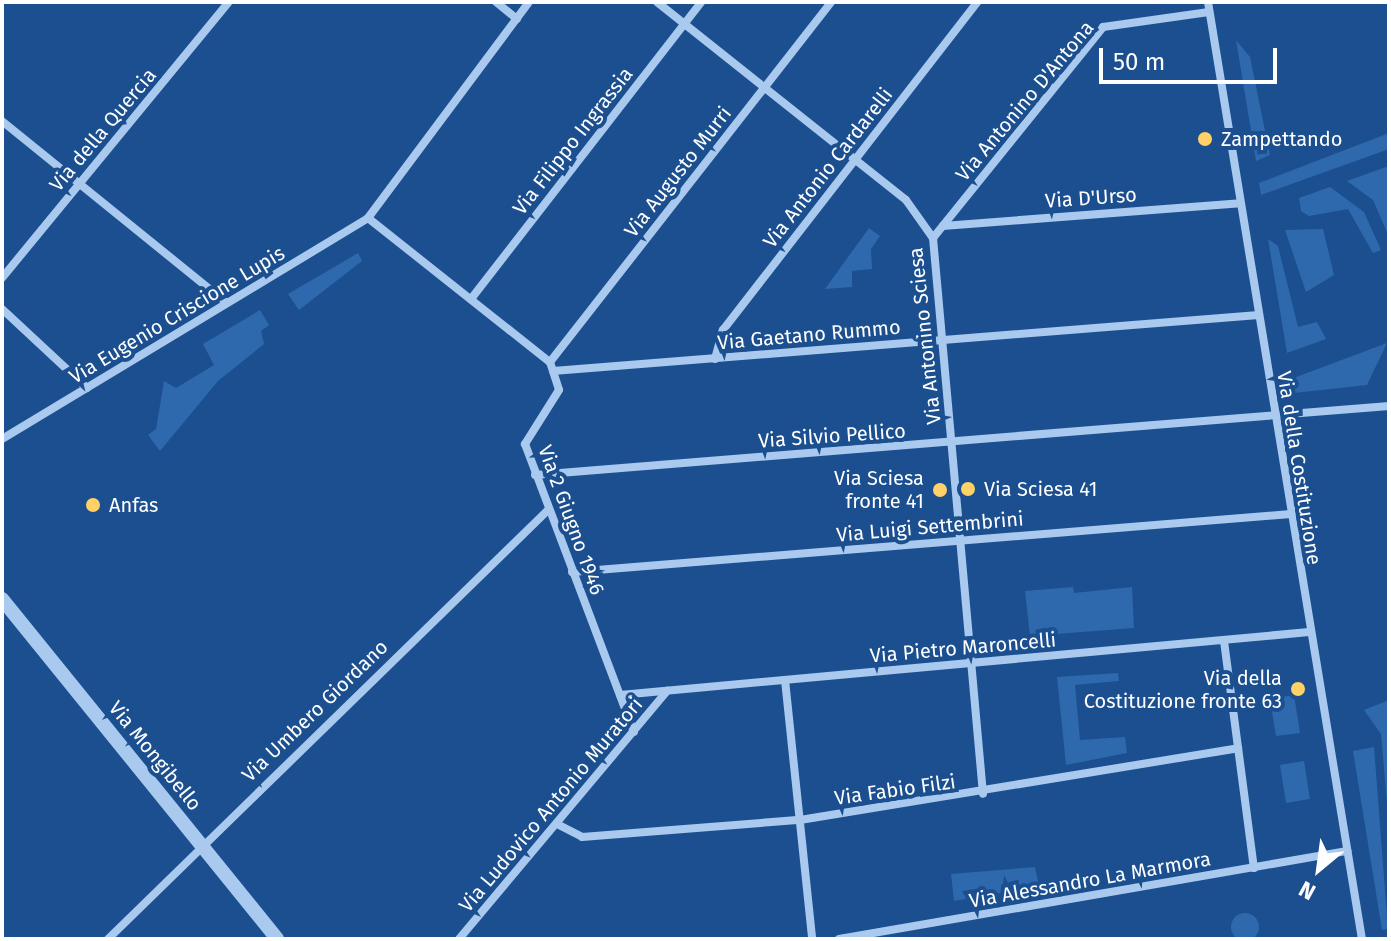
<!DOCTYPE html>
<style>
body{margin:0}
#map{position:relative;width:1391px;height:941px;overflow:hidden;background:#1b4f8f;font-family:"Fira Sans",sans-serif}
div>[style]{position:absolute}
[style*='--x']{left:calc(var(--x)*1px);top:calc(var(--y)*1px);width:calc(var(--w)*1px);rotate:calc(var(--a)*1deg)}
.green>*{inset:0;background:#2e69ad}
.round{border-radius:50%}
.minor>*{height:8px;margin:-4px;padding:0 4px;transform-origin:4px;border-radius:4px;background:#a9c9ee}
.tertiary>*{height:14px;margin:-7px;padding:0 7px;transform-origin:7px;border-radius:7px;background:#a9c9ee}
.dots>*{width:22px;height:22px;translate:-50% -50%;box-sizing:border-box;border:4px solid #1b4f8f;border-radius:50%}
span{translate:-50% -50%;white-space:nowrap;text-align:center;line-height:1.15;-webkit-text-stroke:8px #1b4f8f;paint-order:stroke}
.street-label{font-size:20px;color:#fff}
.poi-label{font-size:20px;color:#fff}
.left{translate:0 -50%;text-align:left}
.right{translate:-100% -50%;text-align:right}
.frame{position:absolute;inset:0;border:4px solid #fff;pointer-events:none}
.north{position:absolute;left:1279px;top:829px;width:80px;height:80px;-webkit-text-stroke:6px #1b4f8f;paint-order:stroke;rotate:209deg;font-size:22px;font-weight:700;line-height:32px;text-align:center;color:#fff}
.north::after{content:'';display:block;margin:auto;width:28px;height:36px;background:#fff;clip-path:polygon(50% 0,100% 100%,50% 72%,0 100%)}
.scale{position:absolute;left:1099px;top:48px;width:178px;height:36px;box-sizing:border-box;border:4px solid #fff;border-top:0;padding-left:10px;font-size:24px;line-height:28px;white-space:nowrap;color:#fff;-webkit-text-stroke:6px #1b4f8f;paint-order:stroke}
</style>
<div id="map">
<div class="green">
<div style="clip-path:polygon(1236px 40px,1250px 57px,1270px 155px,1256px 161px)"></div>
<div style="clip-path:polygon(1389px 133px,1389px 149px,1261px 195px,1259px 183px)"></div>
<div style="clip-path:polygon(1389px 166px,1389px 237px,1373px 200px,1347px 181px)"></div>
<div style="clip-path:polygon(1330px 187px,1364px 212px,1381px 250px,1373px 253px,1348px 209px,1309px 216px,1301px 211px,1299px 198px)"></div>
<div style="clip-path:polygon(869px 228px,880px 236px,871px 249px,872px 269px,852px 271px,852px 287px,825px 289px)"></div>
<div style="clip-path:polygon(1323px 229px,1334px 275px,1306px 292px,1285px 230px)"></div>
<div style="clip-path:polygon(1268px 239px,1278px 246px,1298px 327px,1317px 322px,1326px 339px,1287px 353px)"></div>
<div style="clip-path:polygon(358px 253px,362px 261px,299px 310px,288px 294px)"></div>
<div style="clip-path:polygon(260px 310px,269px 325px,261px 331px,264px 344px,218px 381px,160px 451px,148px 435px,156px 429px,164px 381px,176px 388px,214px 365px,203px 344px)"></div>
<div style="clip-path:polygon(1387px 343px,1367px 385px,1294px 393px,1291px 379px)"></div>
<div style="clip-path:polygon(1073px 587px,1074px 593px,1132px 587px,1134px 628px,1030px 636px,1025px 591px)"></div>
<div style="clip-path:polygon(1118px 673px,1119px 681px,1075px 685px,1080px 740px,1125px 737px,1127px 753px,1066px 765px,1057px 677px)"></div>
<div style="clip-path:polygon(1294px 695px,1300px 733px,1276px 736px,1270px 699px)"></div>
<div style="clip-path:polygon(1389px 700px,1389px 827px,1381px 734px,1364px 710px)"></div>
<div style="clip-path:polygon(1374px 747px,1388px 929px,1382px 930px,1353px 751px)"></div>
<div style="clip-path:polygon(1304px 761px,1310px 799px,1286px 803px,1280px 765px)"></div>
<div style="clip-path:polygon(1035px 867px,1039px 886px,954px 901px,951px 874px)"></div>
<div class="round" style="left:1231px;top:913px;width:28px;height:28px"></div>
</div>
<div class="minor">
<div style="--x:496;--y:2;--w:27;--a:39"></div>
<div style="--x:657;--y:2;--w:318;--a:38.5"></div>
<div style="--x:906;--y:200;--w:47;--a:54.6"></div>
<div style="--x:933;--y:238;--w:558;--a:84.86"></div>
<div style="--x:1208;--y:2;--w:950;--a:80.67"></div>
<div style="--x:2;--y:121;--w:289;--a:39"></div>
<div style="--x:368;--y:218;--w:232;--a:38.4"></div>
<div style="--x:550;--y:362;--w:29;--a:72"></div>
<div style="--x:559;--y:390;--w:64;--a:122.2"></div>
<div style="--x:525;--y:444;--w:308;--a:69.3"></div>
<div style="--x:943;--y:226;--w:298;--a:-4.4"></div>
<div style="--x:933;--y:238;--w:271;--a:-51.1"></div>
<div style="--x:1103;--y:27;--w:107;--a:-8.1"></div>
<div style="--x:2;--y:278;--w:357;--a:-50.6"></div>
<div style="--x:471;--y:299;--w:376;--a:-52.2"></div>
<div style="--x:2;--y:309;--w:116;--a:42.9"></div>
<div style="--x:715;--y:359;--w:30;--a:-75"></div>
<div style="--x:723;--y:330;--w:415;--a:-52.2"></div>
<div style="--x:550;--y:362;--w:457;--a:-52"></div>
<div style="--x:553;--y:371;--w:708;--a:-4.54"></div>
<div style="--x:2;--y:439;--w:428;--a:-31.1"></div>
<div style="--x:368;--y:218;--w:269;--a:-53.3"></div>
<div style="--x:535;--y:475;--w:857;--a:-4.62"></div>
<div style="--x:572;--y:572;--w:721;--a:-4.61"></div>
<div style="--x:1224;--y:641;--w:229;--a:82.5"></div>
<div style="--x:785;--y:680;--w:260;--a:84"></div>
<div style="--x:620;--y:695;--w:692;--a:-5.22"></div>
<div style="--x:557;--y:824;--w:28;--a:27"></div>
<div style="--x:582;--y:837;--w:219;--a:-4.5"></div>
<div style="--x:800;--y:820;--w:444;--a:-9.3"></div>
<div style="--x:108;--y:939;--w:615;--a:-44.27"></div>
<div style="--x:459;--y:939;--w:324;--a:-50"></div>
<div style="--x:839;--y:939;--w:516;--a:-9.83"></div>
</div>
<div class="tertiary">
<div style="--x:2;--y:599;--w:437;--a:51"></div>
</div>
<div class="dots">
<div style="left:1205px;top:139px;background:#ffd166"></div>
<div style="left:968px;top:489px;background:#ffd166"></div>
<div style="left:940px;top:490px;background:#ffd166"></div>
<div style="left:93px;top:505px;background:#ffd166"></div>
<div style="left:1298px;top:689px;background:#ffd166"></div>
</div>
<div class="street-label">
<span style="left:1025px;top:101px;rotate:-50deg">Via Antonino D'Antona</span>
<span style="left:103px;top:130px;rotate:-50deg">Via della Quercia</span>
<span style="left:573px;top:141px;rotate:-52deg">Via Filippo Ingrassia</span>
<span style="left:828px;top:168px;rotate:-52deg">Via Antonio Cardarelli</span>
<span style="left:678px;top:172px;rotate:-52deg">Via Augusto Murri</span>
<span style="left:1091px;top:198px;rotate:-4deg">Via D'Urso</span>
<span style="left:177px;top:315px;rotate:-31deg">Via Eugenio Criscione Lupis</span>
<span style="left:809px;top:335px;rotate:-5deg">Via Gaetano Rummo</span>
<span style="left:925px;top:336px;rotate:-96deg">Via Antonino Sciesa</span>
<span style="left:832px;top:436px;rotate:-4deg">Via Silvio Pellico</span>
<span style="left:1299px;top:468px;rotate:81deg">Via della Costituzione</span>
<span style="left:571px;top:520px;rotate:70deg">Via 2 Giugno 1946</span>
<span style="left:930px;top:527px;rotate:-5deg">Via Luigi Settembrini</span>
<span style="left:963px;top:648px;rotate:-5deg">Via Pietro Maroncelli</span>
<span style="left:315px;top:711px;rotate:-44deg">Via Umbero Giordano</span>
<span style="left:155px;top:756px;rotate:51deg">Via Mongibello</span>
<span style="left:895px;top:790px;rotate:-8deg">Via Fabio Filzi</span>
<span style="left:551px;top:805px;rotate:-50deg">Via Ludovico Antonio Muratori</span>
<span style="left:1090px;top:880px;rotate:-10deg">Via Alessandro La Marmora</span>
</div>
<div class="poi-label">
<span class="left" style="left:1221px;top:139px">Zampettando</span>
<span class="right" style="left:924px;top:490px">Via Sciesa<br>fronte 41</span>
<span class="left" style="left:984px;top:489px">Via Sciesa 41</span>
<span class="left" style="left:109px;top:505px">Anfas</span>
<span class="right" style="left:1282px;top:690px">Via della<br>Costituzione fronte 63</span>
</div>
<div class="frame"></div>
<div class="north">N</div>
<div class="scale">50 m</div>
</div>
